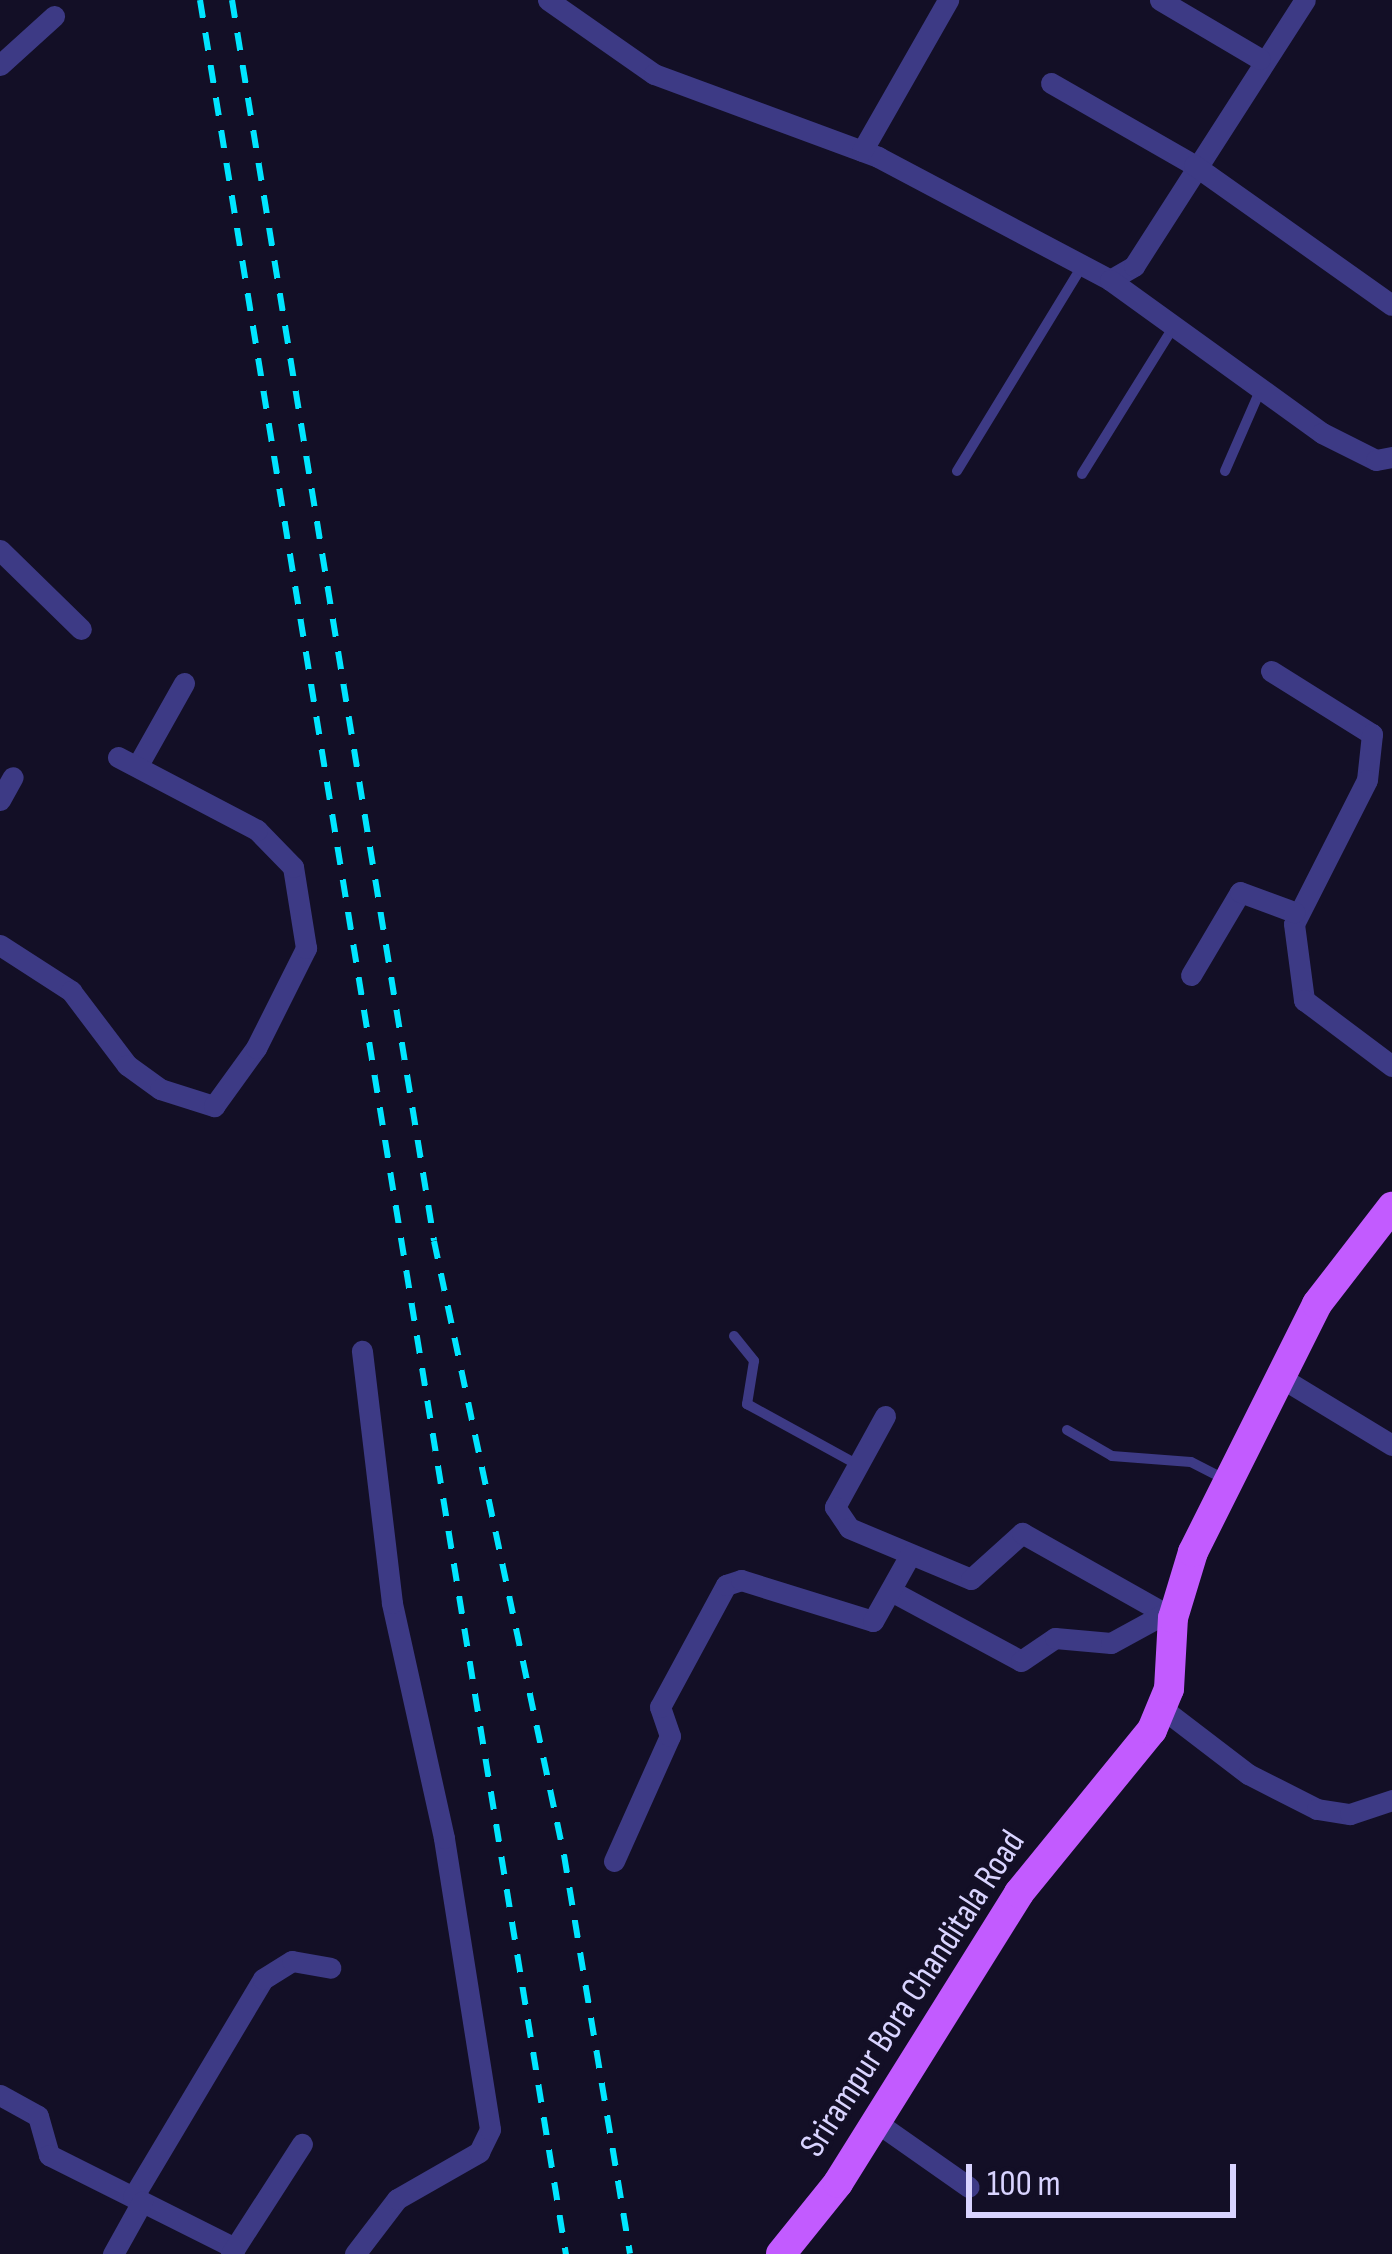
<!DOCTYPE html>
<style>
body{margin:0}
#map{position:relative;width:1392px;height:2254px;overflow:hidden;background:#130f26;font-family:"Sofia Sans Condensed",sans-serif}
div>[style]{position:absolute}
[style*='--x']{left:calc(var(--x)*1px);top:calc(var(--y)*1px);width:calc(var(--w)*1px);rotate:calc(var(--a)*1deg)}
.lane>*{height:10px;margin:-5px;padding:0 5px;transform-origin:5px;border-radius:5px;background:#3d3a85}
.street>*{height:21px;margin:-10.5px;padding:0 10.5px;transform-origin:10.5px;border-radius:10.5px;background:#3d3a85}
.primary>*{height:30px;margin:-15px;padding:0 15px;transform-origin:15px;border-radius:15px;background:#c25bff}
.rail>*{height:6px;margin-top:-3px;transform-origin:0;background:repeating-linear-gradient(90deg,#00e5ff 0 18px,transparent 0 33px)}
span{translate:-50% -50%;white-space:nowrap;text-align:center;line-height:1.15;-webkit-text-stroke:9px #130f26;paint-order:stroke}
.street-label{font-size:36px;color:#d9d4ff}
.scale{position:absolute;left:966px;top:2164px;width:270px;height:54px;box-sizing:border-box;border:6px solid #d9d4ff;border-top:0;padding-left:15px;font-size:36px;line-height:42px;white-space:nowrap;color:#d9d4ff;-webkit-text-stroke:9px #130f26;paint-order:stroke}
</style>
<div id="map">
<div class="lane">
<div style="--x:957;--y:471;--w:238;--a:-58.6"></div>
<div style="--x:1225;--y:471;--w:85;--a:-66.4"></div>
<div style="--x:1082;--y:474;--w:172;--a:-58.1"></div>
<div style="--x:734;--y:1336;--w:32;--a:51"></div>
<div style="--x:754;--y:1361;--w:44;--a:99.2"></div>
<div style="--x:747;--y:1404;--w:127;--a:28.8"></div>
<div style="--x:1067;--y:1430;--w:52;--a:30"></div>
<div style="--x:1112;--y:1456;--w:79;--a:4.3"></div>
<div style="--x:1191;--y:1462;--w:39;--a:27"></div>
</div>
<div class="street">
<div style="--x:548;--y:0;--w:129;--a:34.9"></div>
<div style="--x:654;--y:74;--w:239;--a:20.3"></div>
<div style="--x:878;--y:157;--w:263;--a:27.9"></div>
<div style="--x:1110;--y:280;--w:28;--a:-30"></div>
<div style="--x:1134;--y:266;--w:316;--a:-57.3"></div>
<div style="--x:1160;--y:0;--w:116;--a:30.5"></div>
<div style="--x:0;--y:65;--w:73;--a:-42.2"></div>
<div style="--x:1051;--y:83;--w:165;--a:29.8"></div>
<div style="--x:1194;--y:165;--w:242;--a:35.3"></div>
<div style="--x:862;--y:151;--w:174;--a:-60.3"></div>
<div style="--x:1110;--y:280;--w:261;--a:35.8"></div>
<div style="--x:1322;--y:433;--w:60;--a:26.6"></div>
<div style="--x:1376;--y:460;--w:16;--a:-11"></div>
<div style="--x:0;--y:550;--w:113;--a:44.3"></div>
<div style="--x:1271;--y:671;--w:119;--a:32"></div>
<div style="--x:1372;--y:734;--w:46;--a:96.2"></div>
<div style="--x:1367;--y:780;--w:161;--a:116.9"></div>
<div style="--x:1294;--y:924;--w:77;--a:82.5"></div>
<div style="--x:1304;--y:1000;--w:110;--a:36.9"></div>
<div style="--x:138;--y:765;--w:94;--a:-60.7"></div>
<div style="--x:0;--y:800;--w:26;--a:-61"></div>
<div style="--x:0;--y:945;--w:85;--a:32.9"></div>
<div style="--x:71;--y:991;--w:93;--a:52.9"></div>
<div style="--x:127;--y:1065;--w:41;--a:36"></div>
<div style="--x:160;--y:1089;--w:57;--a:17.5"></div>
<div style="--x:214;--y:1106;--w:72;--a:-54.1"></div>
<div style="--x:256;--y:1048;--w:112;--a:-63.4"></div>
<div style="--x:306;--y:948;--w:82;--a:-99.1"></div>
<div style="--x:293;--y:867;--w:52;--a:-134.2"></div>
<div style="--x:257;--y:830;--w:157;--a:-152.3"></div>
<div style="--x:1191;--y:975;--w:96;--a:-59.4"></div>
<div style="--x:1240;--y:892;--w:58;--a:20.3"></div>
<div style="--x:1280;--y:1377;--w:131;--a:31.3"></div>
<div style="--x:885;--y:1416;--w:104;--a:118.8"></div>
<div style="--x:835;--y:1507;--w:25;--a:56"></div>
<div style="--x:849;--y:1528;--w:132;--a:22.7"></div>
<div style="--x:971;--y:1579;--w:69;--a:-42"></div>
<div style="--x:1022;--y:1533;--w:173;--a:29.4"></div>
<div style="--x:893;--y:1592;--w:145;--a:28.3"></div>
<div style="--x:1021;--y:1661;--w:41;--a:-34.1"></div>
<div style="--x:1055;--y:1638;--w:56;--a:5.1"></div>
<div style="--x:1111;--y:1643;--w:60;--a:-28.7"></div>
<div style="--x:1163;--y:1709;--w:107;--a:37.4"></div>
<div style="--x:1248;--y:1774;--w:77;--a:26.9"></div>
<div style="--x:1317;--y:1809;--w:33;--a:9"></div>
<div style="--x:1350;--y:1814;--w:44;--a:-18.4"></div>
<div style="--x:614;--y:1861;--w:137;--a:-65.9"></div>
<div style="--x:670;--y:1736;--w:31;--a:-109"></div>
<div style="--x:660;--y:1707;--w:139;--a:-61.6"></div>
<div style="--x:726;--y:1585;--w:16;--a:-18"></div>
<div style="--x:741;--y:1580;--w:138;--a:17.3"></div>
<div style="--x:873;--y:1621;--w:76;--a:-60.7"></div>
<div style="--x:0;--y:2095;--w:43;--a:28.9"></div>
<div style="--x:38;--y:2116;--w:41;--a:74.2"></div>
<div style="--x:49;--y:2155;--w:208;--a:26.6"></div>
<div style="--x:876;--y:2122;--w:113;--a:35"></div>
<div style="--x:133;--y:2197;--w:254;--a:-59.2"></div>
<div style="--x:263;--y:1979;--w:34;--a:-32"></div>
<div style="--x:292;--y:1961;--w:39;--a:10"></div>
<div style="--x:113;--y:2254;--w:60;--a:-60.9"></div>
<div style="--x:231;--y:2254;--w:131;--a:-57.2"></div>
<div style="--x:355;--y:2254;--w:69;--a:-52.6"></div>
<div style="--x:397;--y:2199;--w:95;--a:-29.8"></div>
<div style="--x:479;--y:2152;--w:25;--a:-64"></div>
<div style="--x:490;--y:2129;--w:295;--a:-99"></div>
<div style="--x:444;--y:1838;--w:241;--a:-102.5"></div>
<div style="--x:392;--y:1603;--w:254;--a:-96.8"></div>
</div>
<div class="primary">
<div style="--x:781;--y:2254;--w:91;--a:-51.2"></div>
<div style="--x:838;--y:2183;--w:342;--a:-58"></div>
<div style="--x:1019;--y:1893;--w:210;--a:-50.8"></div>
<div style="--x:1152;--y:1730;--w:44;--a:-67.5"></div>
<div style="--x:1169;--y:1689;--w:71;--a:-86.8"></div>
<div style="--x:1173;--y:1618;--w:69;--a:-73.1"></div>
<div style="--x:1193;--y:1552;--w:277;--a:-63.4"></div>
<div style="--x:1317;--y:1304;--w:123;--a:-52.3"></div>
</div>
<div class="rail">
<div style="--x:200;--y:0;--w:2284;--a:80.78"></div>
<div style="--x:232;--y:0;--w:1257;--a:80.75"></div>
<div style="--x:434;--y:1241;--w:628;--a:78.05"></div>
<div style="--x:564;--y:1855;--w:404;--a:80.6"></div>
</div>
<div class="street-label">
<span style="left:913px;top:1994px;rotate:-57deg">Srirampur Bora Chanditala Road</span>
</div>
<div class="scale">100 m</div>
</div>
